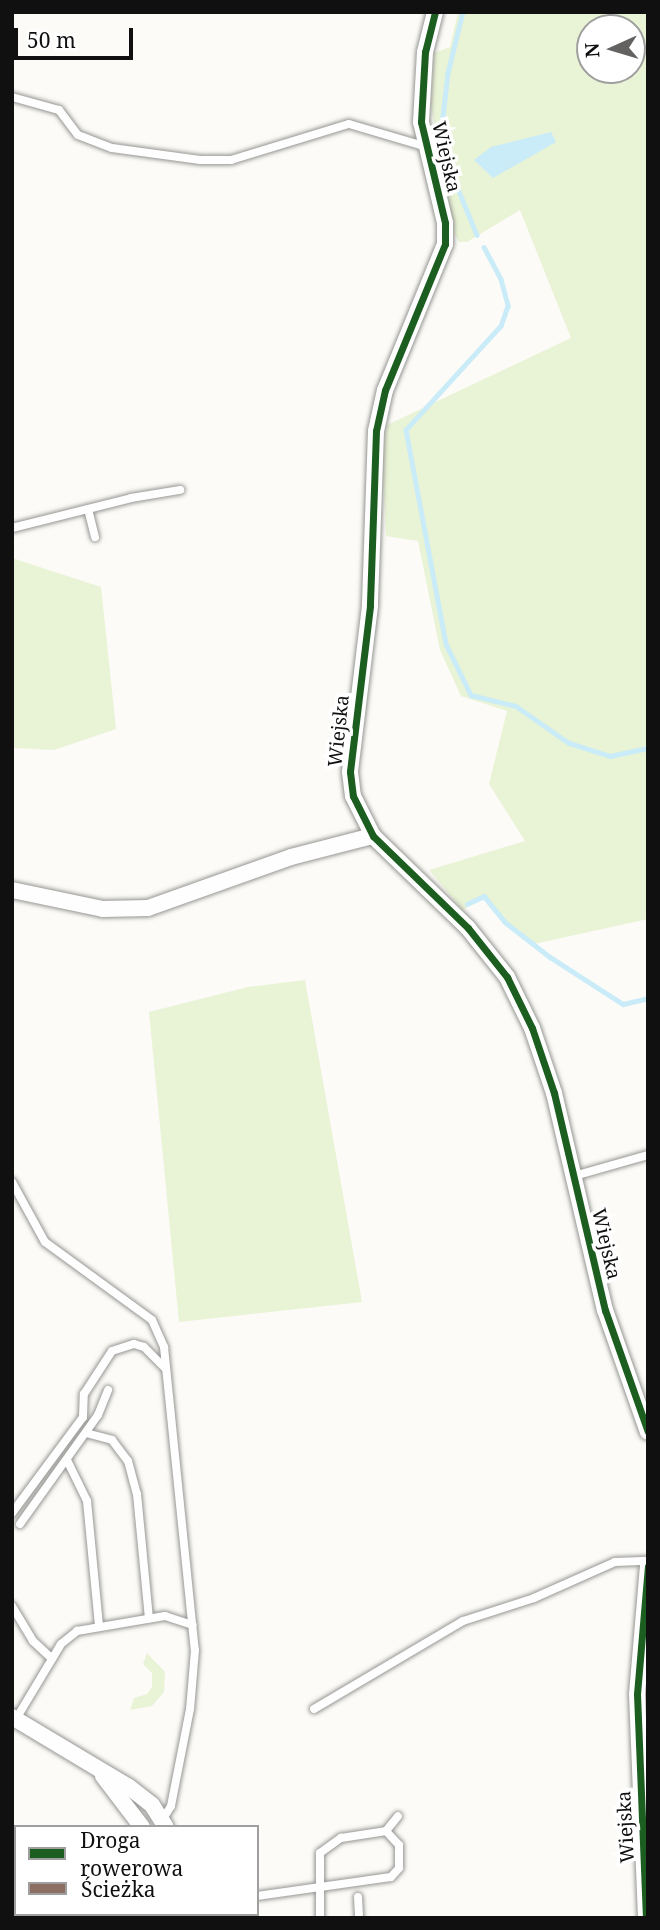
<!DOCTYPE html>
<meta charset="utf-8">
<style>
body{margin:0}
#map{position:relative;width:660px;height:1930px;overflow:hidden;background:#fcfbf7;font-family:"Noto Serif",serif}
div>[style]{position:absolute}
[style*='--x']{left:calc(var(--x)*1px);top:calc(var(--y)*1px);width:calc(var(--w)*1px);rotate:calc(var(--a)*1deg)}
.green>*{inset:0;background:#e9f3d5}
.water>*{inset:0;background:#caecf8}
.stream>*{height:4.5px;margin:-2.25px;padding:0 2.25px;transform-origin:2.25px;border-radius:2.25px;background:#caecf8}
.roads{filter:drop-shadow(0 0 2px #969694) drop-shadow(0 0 2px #969694)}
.service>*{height:8px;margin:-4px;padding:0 4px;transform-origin:4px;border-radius:4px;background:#fffefe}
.minor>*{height:16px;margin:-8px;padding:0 8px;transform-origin:8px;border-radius:8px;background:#fffefe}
.quiet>*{height:5px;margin-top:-2.5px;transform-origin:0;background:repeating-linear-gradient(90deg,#8d6e63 0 10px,transparent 0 15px)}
.cycleway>*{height:7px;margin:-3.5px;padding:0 3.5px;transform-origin:3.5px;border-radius:3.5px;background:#1b5e20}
span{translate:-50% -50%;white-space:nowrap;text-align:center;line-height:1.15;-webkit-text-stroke:7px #fff;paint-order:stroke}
.street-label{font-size:19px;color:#101010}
.frame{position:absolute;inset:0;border:14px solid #101010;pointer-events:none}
.legend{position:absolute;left:14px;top:1825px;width:245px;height:91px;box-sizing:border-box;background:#fff;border:2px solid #9f9f9f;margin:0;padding:9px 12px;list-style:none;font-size:21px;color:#101010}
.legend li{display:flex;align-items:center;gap:14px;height:35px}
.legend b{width:35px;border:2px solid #9f9f9f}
.north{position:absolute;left:576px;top:14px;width:70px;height:70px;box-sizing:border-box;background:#fff;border:2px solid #9f9f9f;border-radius:50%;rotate:266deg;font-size:19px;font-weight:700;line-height:28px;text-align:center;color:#101010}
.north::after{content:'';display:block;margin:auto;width:24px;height:32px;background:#636261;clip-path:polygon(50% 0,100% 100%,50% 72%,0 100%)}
.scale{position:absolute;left:14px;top:28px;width:119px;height:32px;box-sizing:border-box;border:4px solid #101010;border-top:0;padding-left:9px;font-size:21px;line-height:24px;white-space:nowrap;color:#101010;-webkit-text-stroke:5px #fff;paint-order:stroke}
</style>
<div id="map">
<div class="green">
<div style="clip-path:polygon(evenodd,458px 12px,648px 12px,648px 919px,534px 944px,505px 922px,484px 896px,463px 910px,429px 870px,525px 841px,489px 784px,507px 711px,461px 696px,440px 650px,418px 541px,386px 536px,382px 452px,387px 425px,571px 338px,520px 210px,467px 242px,459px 242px,454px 233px,431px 106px,434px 53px,450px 47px,458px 12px,590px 28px,632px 28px,632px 70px,590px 70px,590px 28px)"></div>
<div style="clip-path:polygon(12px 558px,101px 587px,116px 729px,54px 750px,12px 748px)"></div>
<div style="clip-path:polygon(305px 980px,362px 1302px,179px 1322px,149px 1012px,248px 987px)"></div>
<div style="clip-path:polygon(147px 1653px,165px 1672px,164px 1692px,152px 1706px,130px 1710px,134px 1698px,147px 1694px,152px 1687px,152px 1673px,143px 1664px)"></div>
<div style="clip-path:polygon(12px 1855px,16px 1914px,148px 1914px,147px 1918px,12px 1918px)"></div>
</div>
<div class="water">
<div style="clip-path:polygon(551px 132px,556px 142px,493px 178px,474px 160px,491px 147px)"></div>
</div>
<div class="stream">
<div style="--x:463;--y:12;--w:63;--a:103.8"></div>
<div style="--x:448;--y:73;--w:53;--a:96.5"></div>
<div style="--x:442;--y:126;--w:60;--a:76.4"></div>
<div style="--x:456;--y:184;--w:55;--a:67.6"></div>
<div style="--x:484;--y:247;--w:36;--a:62"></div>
<div style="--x:501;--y:279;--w:28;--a:75"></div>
<div style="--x:508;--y:306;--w:21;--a:109"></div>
<div style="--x:501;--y:326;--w:141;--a:132.4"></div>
<div style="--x:406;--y:430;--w:218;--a:79.4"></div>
<div style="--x:446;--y:644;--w:57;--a:63.9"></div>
<div style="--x:471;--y:695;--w:46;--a:13.7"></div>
<div style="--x:516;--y:706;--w:65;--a:34.9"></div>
<div style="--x:569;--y:743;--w:43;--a:17.6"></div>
<div style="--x:610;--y:756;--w:39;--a:-12"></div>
<div style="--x:467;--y:904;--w:19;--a:-25"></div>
<div style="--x:484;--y:896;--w:33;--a:51"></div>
<div style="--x:505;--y:922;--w:57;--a:37.9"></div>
<div style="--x:550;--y:957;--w:87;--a:32.8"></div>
<div style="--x:623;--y:1004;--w:26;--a:-13"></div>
<div style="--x:12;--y:1864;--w:4;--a:14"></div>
</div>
<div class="roads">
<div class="service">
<div style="--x:12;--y:97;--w:49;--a:15.5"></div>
<div style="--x:59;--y:110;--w:31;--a:53"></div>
<div style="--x:78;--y:135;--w:36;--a:21"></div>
<div style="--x:112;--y:148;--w:89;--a:7.8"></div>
<div style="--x:200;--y:160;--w:31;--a:0"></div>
<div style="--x:231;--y:160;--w:123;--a:-17"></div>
<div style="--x:349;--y:124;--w:81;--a:16.4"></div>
<div style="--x:88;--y:509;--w:29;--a:76"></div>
<div style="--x:12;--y:528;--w:123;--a:-14.1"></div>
<div style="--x:131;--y:498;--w:50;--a:-9.3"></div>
<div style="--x:574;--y:1176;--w:77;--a:-15.8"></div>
<div style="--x:12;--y:1182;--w:68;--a:61.2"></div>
<div style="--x:45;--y:1242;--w:132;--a:36.1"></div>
<div style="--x:152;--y:1320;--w:30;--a:66"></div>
<div style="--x:164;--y:1347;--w:305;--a:84.2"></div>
<div style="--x:195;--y:1650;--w:59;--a:94.8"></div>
<div style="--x:190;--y:1709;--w:99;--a:101.1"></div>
<div style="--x:171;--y:1806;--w:15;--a:122"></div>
<div style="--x:86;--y:1433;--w:27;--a:15"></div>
<div style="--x:112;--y:1440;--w:26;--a:53"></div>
<div style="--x:128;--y:1461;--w:34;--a:75"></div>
<div style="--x:137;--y:1494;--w:125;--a:84.5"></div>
<div style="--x:67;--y:1460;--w:46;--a:64"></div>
<div style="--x:87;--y:1501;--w:125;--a:84.5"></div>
<div style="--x:12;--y:1513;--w:119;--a:-53.5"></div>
<div style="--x:83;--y:1417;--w:23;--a:-88"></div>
<div style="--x:84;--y:1394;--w:51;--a:-56.9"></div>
<div style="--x:112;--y:1351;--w:23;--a:-18"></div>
<div style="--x:134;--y:1344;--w:10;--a:17"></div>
<div style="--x:144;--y:1347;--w:30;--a:45"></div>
<div style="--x:20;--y:1524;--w:134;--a:-54.4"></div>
<div style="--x:98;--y:1415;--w:27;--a:-68"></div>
<div style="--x:12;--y:1606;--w:41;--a:59"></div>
<div style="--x:33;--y:1641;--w:26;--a:43"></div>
<div style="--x:314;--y:1709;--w:173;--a:-30.6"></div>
<div style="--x:463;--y:1621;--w:75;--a:-17.9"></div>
<div style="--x:534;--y:1598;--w:89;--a:-24"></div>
<div style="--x:615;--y:1562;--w:33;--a:-2"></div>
<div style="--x:16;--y:1719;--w:87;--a:-59"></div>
<div style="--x:61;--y:1644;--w:21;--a:-39"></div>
<div style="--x:77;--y:1631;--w:89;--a:-9.7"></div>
<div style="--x:165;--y:1616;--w:29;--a:18"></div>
<div style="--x:257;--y:1896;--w:135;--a:-8.1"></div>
<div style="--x:391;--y:1877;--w:12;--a:-48"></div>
<div style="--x:399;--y:1868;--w:23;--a:-90"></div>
<div style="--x:399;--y:1845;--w:19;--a:-133"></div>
<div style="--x:358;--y:1897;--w:21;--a:87"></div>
<div style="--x:320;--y:1918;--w:65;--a:-90"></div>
<div style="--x:320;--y:1853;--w:26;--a:-36"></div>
<div style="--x:341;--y:1838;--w:46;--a:-8.8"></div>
<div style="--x:386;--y:1831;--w:19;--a:-51"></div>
</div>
<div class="minor">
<div style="--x:435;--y:12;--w:41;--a:104"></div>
<div style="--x:425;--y:52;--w:70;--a:93.3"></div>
<div style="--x:421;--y:122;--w:104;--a:76.6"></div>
<div style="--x:445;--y:223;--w:21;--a:90"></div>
<div style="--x:445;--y:244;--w:158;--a:112.3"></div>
<div style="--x:385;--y:390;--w:42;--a:102.4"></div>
<div style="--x:376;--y:431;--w:175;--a:92"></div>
<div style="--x:370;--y:606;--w:167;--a:96.9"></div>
<div style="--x:350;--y:772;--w:24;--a:83"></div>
<div style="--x:353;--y:796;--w:45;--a:63.4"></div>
<div style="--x:373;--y:836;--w:132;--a:44.1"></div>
<div style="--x:468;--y:928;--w:63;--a:51.5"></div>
<div style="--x:507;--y:977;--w:57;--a:63.9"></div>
<div style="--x:532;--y:1028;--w:69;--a:71.3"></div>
<div style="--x:554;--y:1093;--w:223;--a:76.8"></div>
<div style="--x:605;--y:1310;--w:129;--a:70.6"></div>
<div style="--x:12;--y:890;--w:93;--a:11.8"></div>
<div style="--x:103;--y:909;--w:45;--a:-1.3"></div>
<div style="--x:148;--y:908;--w:152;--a:-19.6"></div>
<div style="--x:291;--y:857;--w:85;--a:-14.4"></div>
<div style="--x:12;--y:1717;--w:136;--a:30.9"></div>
<div style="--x:129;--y:1787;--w:29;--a:38"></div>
<div style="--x:152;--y:1805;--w:26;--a:58"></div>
<div style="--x:103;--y:1776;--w:64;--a:52.6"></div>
<div style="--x:162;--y:1918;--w:4;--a:-90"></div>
<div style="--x:646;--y:1918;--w:224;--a:-92.3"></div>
<div style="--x:637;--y:1694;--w:128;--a:-85.1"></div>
</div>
</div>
<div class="quiet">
<div style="--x:12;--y:1872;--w:4;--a:14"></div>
<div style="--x:129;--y:1914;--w:4;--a:63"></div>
<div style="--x:156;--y:1914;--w:6;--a:9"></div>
<div style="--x:90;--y:1918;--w:4;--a:-90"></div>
</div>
<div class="cycleway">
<div style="--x:435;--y:12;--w:41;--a:104"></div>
<div style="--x:425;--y:52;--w:70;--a:93.3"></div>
<div style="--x:421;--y:122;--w:104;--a:76.6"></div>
<div style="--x:445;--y:223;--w:21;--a:90"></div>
<div style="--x:445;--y:244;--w:158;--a:112.3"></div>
<div style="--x:385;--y:390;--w:42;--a:102.4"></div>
<div style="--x:376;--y:431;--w:175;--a:92"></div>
<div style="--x:370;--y:606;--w:167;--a:96.9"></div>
<div style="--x:350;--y:772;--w:24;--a:83"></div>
<div style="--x:353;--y:796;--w:45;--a:63.4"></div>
<div style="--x:373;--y:836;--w:132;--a:44.1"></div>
<div style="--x:468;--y:928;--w:63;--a:51.5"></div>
<div style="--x:507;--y:977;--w:57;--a:63.9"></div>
<div style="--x:532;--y:1028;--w:69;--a:71.3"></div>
<div style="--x:554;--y:1093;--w:223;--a:76.8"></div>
<div style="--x:605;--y:1310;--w:129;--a:70.6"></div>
<div style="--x:646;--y:1918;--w:224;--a:-92.3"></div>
<div style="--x:637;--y:1694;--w:128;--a:-85.1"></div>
</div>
<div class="street-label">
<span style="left:446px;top:157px;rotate:77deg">Wiejska</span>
<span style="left:339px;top:731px;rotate:-84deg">Wiejska</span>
<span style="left:606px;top:1244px;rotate:77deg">Wiejska</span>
<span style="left:626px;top:1827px;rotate:-93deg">Wiejska</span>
</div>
<div class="frame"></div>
<ul class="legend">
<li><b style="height:9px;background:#1b5e20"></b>Droga rowerowa</li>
<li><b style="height:9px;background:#8d6e63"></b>Ścieżka</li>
</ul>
<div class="north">N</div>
<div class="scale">50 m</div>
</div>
